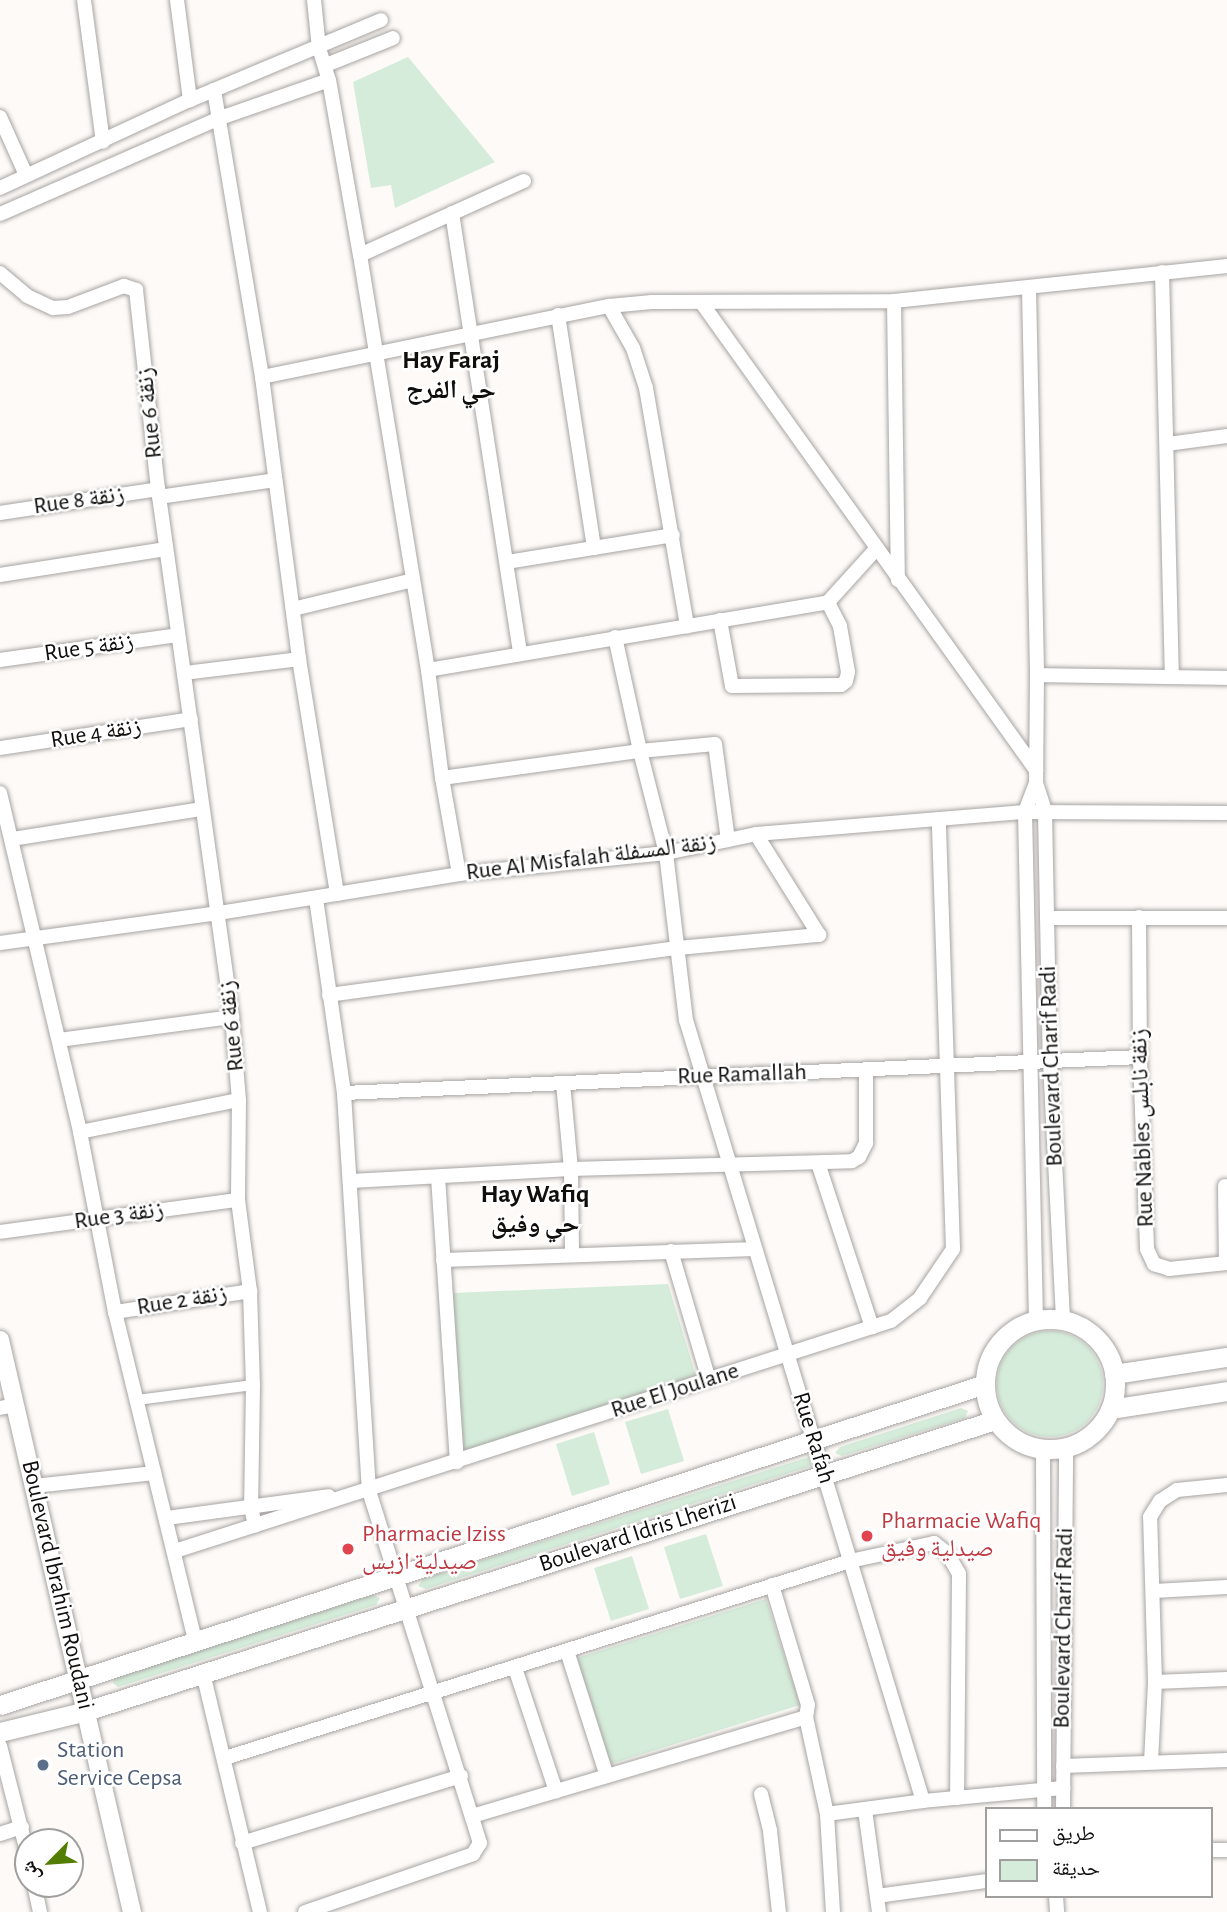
<!DOCTYPE html>
<meta charset="utf-8">
<style>
body{margin:0}
#map{position:relative;width:1227px;height:1912px;overflow:hidden;background:#fdfaf7;font-family:"Alegreya Sans","Noto Naskh Arabic",sans-serif}
div>[style]{position:absolute}
[style*='--x']{left:calc(var(--x)*1px);top:calc(var(--y)*1px);width:calc(var(--w)*1px);rotate:calc(var(--a)*1deg)}
.green>*{inset:0;background:#d5ecda}
.round{border-radius:50%}
.roads{filter:drop-shadow(0 0 2px #a7a4a2) drop-shadow(0 0 2px #a7a4a2)}
.pedestrian>*{height:10px;margin:-5px;padding:0 5px;transform-origin:5px;border-radius:5px;background:#fff}
.minor>*{height:14px;margin:-7px;padding:0 7px;transform-origin:7px;border-radius:7px;background:#fff}
.tertiary>*{height:18px;margin:-9px;padding:0 9px;transform-origin:9px;border-radius:9px;background:#fff}
.secondary>*{height:19px;margin:-9.5px;padding:0 9.5px;transform-origin:9.5px;border-radius:9.5px;background:#fff}
.secondary>.ring{margin:-9.5px;padding:0;box-sizing:content-box;background:none;border:19px solid #fff;border-radius:50%}
.dots>*{width:19px;height:19px;translate:-50% -50%;box-sizing:border-box;border:4px solid #fff;border-radius:50%}
span{translate:-50% -50%;white-space:nowrap;text-align:center;line-height:1.15;-webkit-text-stroke:5px #fff;paint-order:stroke}
.street-label{font-size:24px;color:#0f0e0d}
.health-label{font-size:24px;color:#be3a42}
.left{translate:0 -50%;text-align:left}
.service-label{font-size:24px;color:#4e5e75}
.neighbourhood-label{font-size:26px;color:#0f0e0d;font-weight:700}
.legend{position:absolute;left:985px;top:1807px;width:228px;height:91px;box-sizing:border-box;background:#fff;border:2px solid #9f9f9e;margin:0;padding:9px 12px;list-style:none;font-size:21px;color:#0f0e0d}
.legend li{display:flex;align-items:center;gap:14px;height:35px}
.legend b{width:35px;border:2px solid #9f9f9e}
.north{position:absolute;left:14px;top:1828px;width:70px;height:70px;box-sizing:border-box;background:#fff;border:2px solid #9f9f9e;border-radius:50%;rotate:245deg;font-size:19px;font-weight:700;line-height:28px;text-align:center;color:#0f0e0d}
.north::after{content:'';display:block;margin:auto;width:24px;height:32px;background:#537d00;clip-path:polygon(50% 0,100% 100%,50% 72%,0 100%)}
</style>
<div id="map">
<div class="green">
<div style="clip-path:polygon(408px 57px,495px 162px,395px 208px,391px 185px,371px 188px,353px 82px)"></div>
<div style="clip-path:polygon(668px 1284px,697px 1379px,463px 1452px,452px 1293px)"></div>
<div class="round" style="left:997px;top:1331px;width:106px;height:106px"></div>
<div style="clip-path:polygon(961px 1408px,968px 1411px,965px 1418px,842px 1456px,835px 1453px,840px 1447px)"></div>
<div style="clip-path:polygon(668px 1409px,684px 1461px,641px 1474px,625px 1422px)"></div>
<div style="clip-path:polygon(594px 1432px,610px 1484px,572px 1496px,556px 1444px)"></div>
<div style="clip-path:polygon(809px 1457px,811px 1465px,808px 1467px,426px 1589px,418px 1586px,423px 1579px)"></div>
<div style="clip-path:polygon(706px 1534px,723px 1586px,680px 1599px,664px 1547px)"></div>
<div style="clip-path:polygon(632px 1556px,649px 1609px,611px 1621px,594px 1568px)"></div>
<div style="clip-path:polygon(373px 1595px,380px 1598px,376px 1605px,118px 1687px,113px 1683px,115px 1677px)"></div>
<div style="clip-path:polygon(766px 1599px,800px 1705px,611px 1764px,577px 1658px)"></div>
</div>
<div class="roads">
<div class="pedestrian">
<div style="--x:137;--y:1400;--w:117;--a:-7.4"></div>
</div>
<div class="minor">
<div style="--x:84;--y:0;--w:143;--a:82.4"></div>
<div style="--x:177;--y:0;--w:101;--a:82.6"></div>
<div style="--x:314;--y:0;--w:48;--a:84.1"></div>
<div style="--x:319;--y:48;--w:34;--a:73"></div>
<div style="--x:329;--y:80;--w:178;--a:80"></div>
<div style="--x:360;--y:255;--w:421;--a:80.7"></div>
<div style="--x:428;--y:670;--w:109;--a:82.6"></div>
<div style="--x:326;--y:65;--w:72;--a:-21.9"></div>
<div style="--x:214;--y:90;--w:291;--a:80.5"></div>
<div style="--x:262;--y:377;--w:284;--a:82.5"></div>
<div style="--x:299;--y:659;--w:238;--a:80.8"></div>
<div style="--x:0;--y:117;--w:64;--a:65.9"></div>
<div style="--x:0;--y:188;--w:209;--a:-24.9"></div>
<div style="--x:190;--y:100;--w:207;--a:-22.7"></div>
<div style="--x:452;--y:213;--w:445;--a:81.2"></div>
<div style="--x:0;--y:214;--w:240;--a:-23.6"></div>
<div style="--x:220;--y:118;--w:115;--a:-19.2"></div>
<div style="--x:360;--y:255;--w:180;--a:-24.3"></div>
<div style="--x:1162;--y:272;--w:405;--a:88.6"></div>
<div style="--x:0;--y:273;--w:35;--a:40"></div>
<div style="--x:27;--y:296;--w:29;--a:25"></div>
<div style="--x:53;--y:308;--w:15;--a:-4"></div>
<div style="--x:68;--y:307;--w:60;--a:-20.6"></div>
<div style="--x:124;--y:286;--w:13;--a:18"></div>
<div style="--x:136;--y:290;--w:200;--a:83.7"></div>
<div style="--x:158;--y:489;--w:533;--a:82.02"></div>
<div style="--x:232;--y:1017;--w:83;--a:85.2"></div>
<div style="--x:239;--y:1100;--w:100;--a:90.6"></div>
<div style="--x:238;--y:1200;--w:92;--a:82.5"></div>
<div style="--x:250;--y:1291;--w:94;--a:88.2"></div>
<div style="--x:253;--y:1385;--w:122;--a:90.9"></div>
<div style="--x:251;--y:1507;--w:19;--a:78"></div>
<div style="--x:1029;--y:289;--w:386;--a:88.8"></div>
<div style="--x:1037;--y:675;--w:108;--a:90.5"></div>
<div style="--x:1036;--y:783;--w:29;--a:72"></div>
<div style="--x:1045;--y:811;--w:251;--a:88.9"></div>
<div style="--x:1050;--y:1062;--w:258;--a:87.1"></div>
<div style="--x:894;--y:301;--w:279;--a:89.2"></div>
<div style="--x:701;--y:302;--w:576;--a:54.4"></div>
<div style="--x:609;--y:306;--w:48;--a:60.3"></div>
<div style="--x:633;--y:348;--w:42;--a:72"></div>
<div style="--x:646;--y:388;--w:242;--a:80.2"></div>
<div style="--x:558;--y:315;--w:236;--a:81.2"></div>
<div style="--x:262;--y:377;--w:354;--a:-11.6"></div>
<div style="--x:609;--y:306;--w:43;--a:-5.3"></div>
<div style="--x:652;--y:302;--w:242;--a:-0.2"></div>
<div style="--x:894;--y:301;--w:335;--a:-6"></div>
<div style="--x:1168;--y:444;--w:60;--a:-7.7"></div>
<div style="--x:159;--y:497;--w:117;--a:-8.3"></div>
<div style="--x:0;--y:513;--w:160;--a:-8.6"></div>
<div style="--x:507;--y:562;--w:168;--a:-9.2"></div>
<div style="--x:0;--y:575;--w:168;--a:-8.9"></div>
<div style="--x:293;--y:609;--w:123;--a:-13.6"></div>
<div style="--x:720;--y:620;--w:67;--a:79.7"></div>
<div style="--x:732;--y:686;--w:109;--a:-0.5"></div>
<div style="--x:841;--y:685;--w:6;--a:-39"></div>
<div style="--x:846;--y:681;--w:9;--a:-77"></div>
<div style="--x:848;--y:672;--w:47;--a:-99.9"></div>
<div style="--x:840;--y:626;--w:27;--a:-117"></div>
<div style="--x:615;--y:637;--w:117;--a:77.6"></div>
<div style="--x:640;--y:751;--w:105;--a:75.7"></div>
<div style="--x:666;--y:853;--w:168;--a:83.2"></div>
<div style="--x:686;--y:1020;--w:816;--a:73.12"></div>
<div style="--x:0;--y:660;--w:179;--a:-8"></div>
<div style="--x:428;--y:670;--w:406;--a:-9.6"></div>
<div style="--x:828;--y:602;--w:72;--a:-47.8"></div>
<div style="--x:184;--y:673;--w:116;--a:-6.9"></div>
<div style="--x:1037;--y:675;--w:190;--a:0.9"></div>
<div style="--x:0;--y:748;--w:193;--a:-8.6"></div>
<div style="--x:1036;--y:783;--w:31;--a:111"></div>
<div style="--x:1025;--y:812;--w:508;--a:88.76"></div>
<div style="--x:0;--y:793;--w:348;--a:76.7"></div>
<div style="--x:80;--y:1132;--w:183;--a:79"></div>
<div style="--x:115;--y:1312;--w:338;--a:76.3"></div>
<div style="--x:12;--y:839;--w:192;--a:-9"></div>
<div style="--x:459;--y:874;--w:97;--a:-100"></div>
<div style="--x:442;--y:778;--w:200;--a:-7.8"></div>
<div style="--x:640;--y:751;--w:75;--a:-5.3"></div>
<div style="--x:715;--y:744;--w:97;--a:82.3"></div>
<div style="--x:1139;--y:917;--w:140;--a:89.6"></div>
<div style="--x:1140;--y:1057;--w:192;--a:87.9"></div>
<div style="--x:1147;--y:1249;--w:17;--a:65"></div>
<div style="--x:1154;--y:1264;--w:16;--a:18"></div>
<div style="--x:1169;--y:1269;--w:58;--a:-5.9"></div>
<div style="--x:1047;--y:918;--w:180;--a:0"></div>
<div style="--x:0;--y:943;--w:221;--a:-7.8"></div>
<div style="--x:219;--y:913;--w:243;--a:-9.2"></div>
<div style="--x:459;--y:874;--w:208;--a:-5.8"></div>
<div style="--x:666;--y:853;--w:92;--a:-11.9"></div>
<div style="--x:756;--y:834;--w:270;--a:-4.7"></div>
<div style="--x:1025;--y:812;--w:202;--a:0.3"></div>
<div style="--x:329;--y:995;--w:352;--a:-7.7"></div>
<div style="--x:678;--y:948;--w:142;--a:-5.3"></div>
<div style="--x:819;--y:935;--w:119;--a:-122"></div>
<div style="--x:59;--y:1040;--w:175;--a:-7.6"></div>
<div style="--x:563;--y:1083;--w:86;--a:84.7"></div>
<div style="--x:571;--y:1169;--w:86;--a:89.3"></div>
<div style="--x:344;--y:1093;--w:797;--a:-2.59"></div>
<div style="--x:80;--y:1132;--w:162;--a:-11.4"></div>
<div style="--x:818;--y:1163;--w:173;--a:71.8"></div>
<div style="--x:438;--y:1177;--w:286;--a:86.2"></div>
<div style="--x:351;--y:1181;--w:220;--a:-3.1"></div>
<div style="--x:571;--y:1169;--w:281;--a:-1.6"></div>
<div style="--x:852;--y:1161;--w:8;--a:-30"></div>
<div style="--x:859;--y:1157;--w:16;--a:-63"></div>
<div style="--x:866;--y:1143;--w:73;--a:-90"></div>
<div style="--x:1225;--y:1186;--w:77;--a:89.3"></div>
<div style="--x:0;--y:1232;--w:240;--a:-7.7"></div>
<div style="--x:671;--y:1251;--w:134;--a:73.6"></div>
<div style="--x:443;--y:1260;--w:312;--a:-2"></div>
<div style="--x:115;--y:1312;--w:137;--a:-8.8"></div>
<div style="--x:0;--y:1408;--w:15;--a:-11"></div>
<div style="--x:1043;--y:1449;--w:360;--a:89.8"></div>
<div style="--x:34;--y:1486;--w:121;--a:-6.2"></div>
<div style="--x:167;--y:1518;--w:163;--a:-7.7"></div>
<div style="--x:175;--y:1551;--w:732;--a:-17.82"></div>
<div style="--x:872;--y:1327;--w:20;--a:-18"></div>
<div style="--x:891;--y:1321;--w:37;--a:-38"></div>
<div style="--x:920;--y:1298;--w:59;--a:-56"></div>
<div style="--x:953;--y:1249;--w:430;--a:-91.9"></div>
<div style="--x:772;--y:1585;--w:125;--a:73.3"></div>
<div style="--x:808;--y:1705;--w:12;--a:99"></div>
<div style="--x:806;--y:1717;--w:99;--a:77.8"></div>
<div style="--x:827;--y:1814;--w:97;--a:-7.7"></div>
<div style="--x:923;--y:1801;--w:141;--a:-5.3"></div>
<div style="--x:1154;--y:1591;--w:73;--a:-3.1"></div>
<div style="--x:567;--y:1651;--w:131;--a:72.3"></div>
<div style="--x:515;--y:1668;--w:130;--a:71.6"></div>
<div style="--x:203;--y:1673;--w:246;--a:76.6"></div>
<div style="--x:1155;--y:1682;--w:72;--a:-2.4"></div>
<div style="--x:0;--y:1746;--w:114;--a:75.7"></div>
<div style="--x:225;--y:1758;--w:655;--a:-17.49"></div>
<div style="--x:850;--y:1561;--w:86;--a:-12.1"></div>
<div style="--x:934;--y:1543;--w:16;--a:38"></div>
<div style="--x:947;--y:1553;--w:24;--a:60"></div>
<div style="--x:959;--y:1574;--w:224;--a:90.5"></div>
<div style="--x:1151;--y:1762;--w:80;--a:-87.1"></div>
<div style="--x:1155;--y:1682;--w:165;--a:-91.7"></div>
<div style="--x:1150;--y:1517;--w:19;--a:-58"></div>
<div style="--x:1160;--y:1501;--w:20;--a:-33"></div>
<div style="--x:1177;--y:1490;--w:50;--a:-5.7"></div>
<div style="--x:1063;--y:1766;--w:164;--a:-2.1"></div>
<div style="--x:761;--y:1794;--w:38;--a:76"></div>
<div style="--x:770;--y:1831;--w:81;--a:83.7"></div>
<div style="--x:1063;--y:1809;--w:361;--a:-89.5"></div>
<div style="--x:865;--y:1810;--w:103;--a:82.2"></div>
<div style="--x:827;--y:1814;--w:98;--a:86.5"></div>
<div style="--x:472;--y:1816;--w:348;--a:-16.5"></div>
<div style="--x:0;--y:1834;--w:23;--a:-18"></div>
<div style="--x:242;--y:1843;--w:229;--a:-17"></div>
<div style="--x:1211;--y:1850;--w:16;--a:0"></div>
<div style="--x:34;--y:1884;--w:29;--a:78"></div>
<div style="--x:877;--y:1896;--w:111;--a:-7.8"></div>
<div style="--x:1056;--y:1896;--w:16;--a:86"></div>
<div style="--x:305;--y:1912;--w:178;--a:-19"></div>
<div style="--x:473;--y:1854;--w:13;--a:-58"></div>
<div style="--x:480;--y:1843;--w:369;--a:-107.5"></div>
<div style="--x:369;--y:1491;--w:399;--a:-93.6"></div>
<div style="--x:344;--y:1093;--w:197;--a:-98.2"></div>
</div>
<div class="tertiary">
<div style="--x:0;--y:1340;--w:587;--a:77.01"></div>
</div>
<div class="secondary">
<div class="ring" style="left:985px;top:1319px;width:111px;height:111px"></div>
<div style="--x:1114;--y:1374;--w:114;--a:-8.6"></div>
<div style="--x:1110;--y:1409;--w:118;--a:-8.7"></div>
<div style="--x:0;--y:1705;--w:1036;--a:-18.05"></div>
<div style="--x:0;--y:1732;--w:89;--a:-13.7"></div>
<div style="--x:86;--y:1711;--w:954;--a:-17.75"></div>
</div>
</div>
<div class="dots">
<div style="left:867px;top:1536px;background:#e0444e"></div>
<div style="left:348px;top:1549px;background:#e0444e"></div>
<div style="left:43px;top:1765px;background:#5c6f8a"></div>
</div>
<div class="street-label">
<span style="left:150px;top:413px;rotate:-96deg">Rue 6 زنقة</span>
<span style="left:79px;top:501px;rotate:-8deg">Rue 8 زنقة</span>
<span style="left:89px;top:648px;rotate:-8deg">Rue 5 زنقة</span>
<span style="left:96px;top:734px;rotate:-9deg">Rue 4 زنقة</span>
<span style="left:591px;top:858px;rotate:-7deg">Rue Al Misfalah زنقة المسفلة</span>
<span style="left:232px;top:1026px;rotate:-96deg">Rue 6 زنقة</span>
<span style="left:1052px;top:1066px;rotate:-92deg">Boulevard Charif Radi</span>
<span style="left:742px;top:1075px;rotate:-2deg">Rue Ramallah</span>
<span style="left:1143px;top:1128px;rotate:-92deg">Rue Nables زنقة نابلس</span>
<span style="left:119px;top:1216px;rotate:-8deg">Rue 3 زنقة</span>
<span style="left:182px;top:1301px;rotate:-9deg">Rue 2 زنقة</span>
<span style="left:675px;top:1391px;rotate:-18deg">Rue El Joulane</span>
<span style="left:813px;top:1438px;rotate:73deg">Rue Rafah</span>
<span style="left:638px;top:1534px;rotate:-18deg">Boulevard Idris Lherizi</span>
<span style="left:57px;top:1585px;rotate:77deg">Boulevard Ibrahim Roudani</span>
<span style="left:1064px;top:1628px;rotate:-89deg">Boulevard Charif Radi</span>
</div>
<div class="health-label">
<span class="left" style="left:881px;top:1536px">Pharmacie Wafiq<br>صيدلية وفيق</span>
<span class="left" style="left:362px;top:1549px">Pharmacie Iziss<br>صيدلية ازيس</span>
</div>
<div class="service-label">
<span class="left" style="left:57px;top:1765px">Station<br>Service Cepsa</span>
</div>
<div class="neighbourhood-label">
<span style="left:451px;top:376px">Hay Faraj<br>حي الفرج</span>
<span style="left:535px;top:1210px">Hay Wafiq<br>حي وفيق</span>
</div>
<ul class="legend">
<li><b style="height:9px;background:#fff"></b>طريق</li>
<li><b style="height:19px;background:#d5ecda"></b>حديقة</li>
</ul>
<div class="north">ش</div>
</div>
